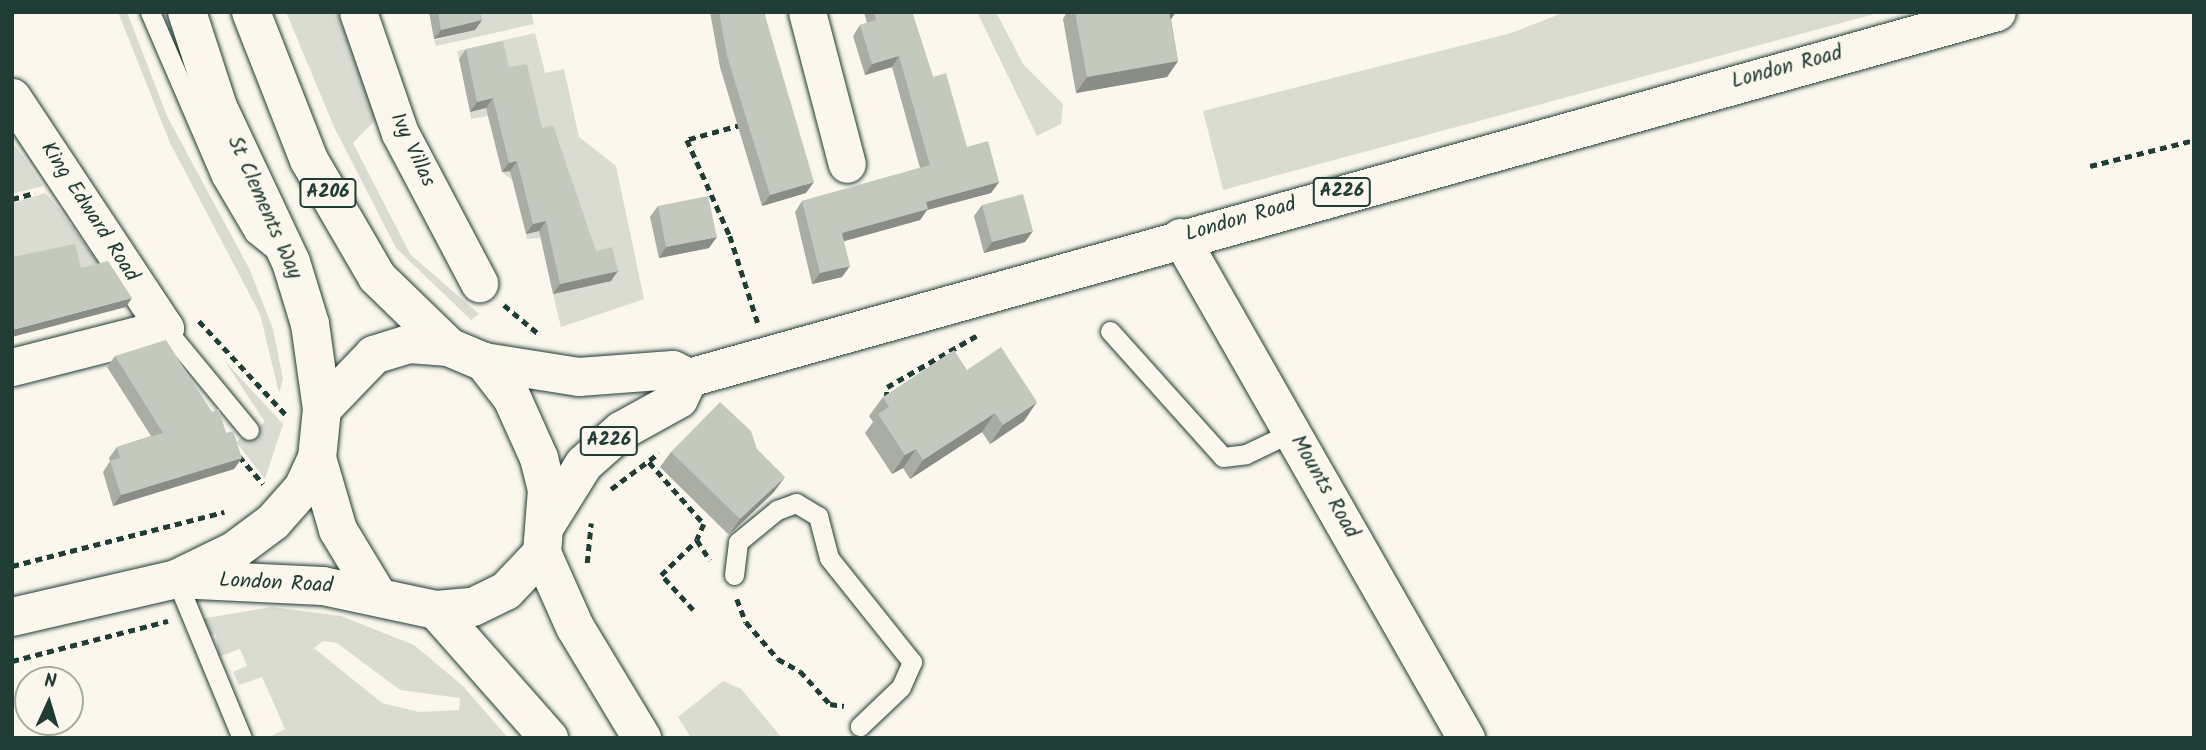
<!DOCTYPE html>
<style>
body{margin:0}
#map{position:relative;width:2206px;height:750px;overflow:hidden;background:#fbf7ec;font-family:Kalam,sans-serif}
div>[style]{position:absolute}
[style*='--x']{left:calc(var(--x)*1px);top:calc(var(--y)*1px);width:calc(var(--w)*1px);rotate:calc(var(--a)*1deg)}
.green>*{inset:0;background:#dbdcd1}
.path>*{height:4.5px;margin-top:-2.25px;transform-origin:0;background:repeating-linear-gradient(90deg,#1f3d34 0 7px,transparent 0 12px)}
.roads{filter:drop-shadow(0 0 2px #1f3d34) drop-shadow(0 0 2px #1f3d34)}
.lane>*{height:19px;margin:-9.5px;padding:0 9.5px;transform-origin:9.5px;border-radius:9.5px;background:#fbf7ec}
.street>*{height:37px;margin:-18.5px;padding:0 18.5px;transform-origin:18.5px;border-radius:18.5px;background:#fbf7ec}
.secondary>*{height:38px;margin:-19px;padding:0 19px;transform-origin:19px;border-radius:19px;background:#fbf7ec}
.primary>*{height:38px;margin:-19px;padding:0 19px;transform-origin:19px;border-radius:19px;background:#fbf7ec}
.wall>*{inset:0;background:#a9ada3}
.shaded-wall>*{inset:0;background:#898d85}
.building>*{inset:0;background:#c4c9be}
span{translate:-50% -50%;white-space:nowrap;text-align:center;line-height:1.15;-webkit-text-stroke:6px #fbf7ec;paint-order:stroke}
.shield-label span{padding:2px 5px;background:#fbf7ec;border:2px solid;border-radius:5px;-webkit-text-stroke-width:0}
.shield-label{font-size:19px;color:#1f3d34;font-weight:700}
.street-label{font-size:21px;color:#1f3d34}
.frame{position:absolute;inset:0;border:14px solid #1f3d34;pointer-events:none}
.north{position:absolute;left:14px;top:666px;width:70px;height:70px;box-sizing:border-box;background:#fbf7ec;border:2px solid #a3ada2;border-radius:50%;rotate:4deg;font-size:19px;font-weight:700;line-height:28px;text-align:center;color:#1f3d34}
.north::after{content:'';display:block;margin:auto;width:24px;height:32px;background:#1f3d34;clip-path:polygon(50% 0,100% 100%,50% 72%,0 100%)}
</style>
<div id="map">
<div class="green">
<div style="clip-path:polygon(118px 12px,127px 12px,167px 116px,250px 270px,273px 329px,283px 379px,279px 393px,260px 314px,170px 143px)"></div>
<div style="clip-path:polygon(286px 12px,337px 12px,377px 118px,353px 143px,410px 254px,479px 314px,471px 320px,396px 248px,335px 129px)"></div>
<div style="clip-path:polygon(471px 12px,531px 12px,534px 24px,436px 46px,434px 40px,475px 30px)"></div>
<div style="clip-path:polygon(977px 12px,996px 12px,1023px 64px,1063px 104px,1061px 124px,1037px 136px)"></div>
<div style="clip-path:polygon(1565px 12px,1882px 12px,1223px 190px,1203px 111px,1511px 33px)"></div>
<div style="clip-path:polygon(535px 33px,545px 73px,564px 69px,579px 137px,616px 166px,644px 299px,561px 327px,553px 294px,610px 281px,589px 261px,583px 234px,527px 239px,526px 234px,567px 224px,502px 172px,552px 161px,488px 116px,471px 119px,470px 112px,526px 100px,459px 59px,457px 51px)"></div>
<div style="clip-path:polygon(12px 142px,23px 156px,43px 186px,12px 194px)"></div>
<div style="clip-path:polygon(45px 193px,52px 200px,104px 270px,12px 263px,12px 203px)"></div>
<div style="clip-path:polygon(224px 360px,283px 424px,265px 479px,236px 442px,265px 422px)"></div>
<div style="clip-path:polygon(evenodd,272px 607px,341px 616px,414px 645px,463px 686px,508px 738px,267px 738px,285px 729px,262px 677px,239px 685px,233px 672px,247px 666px,240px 649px,218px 657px,216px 634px,208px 636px,200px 619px,272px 607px,323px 641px,337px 643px,400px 690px,460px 698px,459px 710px,419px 712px,382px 703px,314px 648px,323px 641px)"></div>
<div style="clip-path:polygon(723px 681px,741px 689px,782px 738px,691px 738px,678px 717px)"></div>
</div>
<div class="path">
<div style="--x:742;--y:125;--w:57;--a:164.7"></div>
<div style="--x:687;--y:140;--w:105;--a:65.9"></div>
<div style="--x:730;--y:236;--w:91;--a:72.2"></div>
<div style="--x:2090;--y:166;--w:107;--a:-14"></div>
<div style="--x:12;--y:199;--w:24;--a:-15"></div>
<div style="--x:504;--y:305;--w:47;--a:39.8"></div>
<div style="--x:199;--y:321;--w:129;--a:47.2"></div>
<div style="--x:886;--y:399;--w:12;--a:-85"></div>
<div style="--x:887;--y:387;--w:103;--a:-29.8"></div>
<div style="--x:239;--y:456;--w:37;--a:49"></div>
<div style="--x:649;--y:462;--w:83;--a:48.4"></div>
<div style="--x:704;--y:524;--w:17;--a:114"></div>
<div style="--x:697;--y:540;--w:24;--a:57"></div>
<div style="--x:611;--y:489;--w:60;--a:-36.9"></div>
<div style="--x:587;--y:563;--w:40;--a:-84.3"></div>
<div style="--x:12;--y:566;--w:219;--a:-14.3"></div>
<div style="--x:737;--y:599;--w:25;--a:69"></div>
<div style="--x:746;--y:622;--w:49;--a:49.1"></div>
<div style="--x:778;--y:659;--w:25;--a:29"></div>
<div style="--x:800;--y:671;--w:45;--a:47.7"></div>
<div style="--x:830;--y:704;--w:14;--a:8"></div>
<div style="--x:693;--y:610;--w:47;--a:-132.4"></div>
<div style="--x:661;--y:575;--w:50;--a:-44.2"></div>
<div style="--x:12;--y:661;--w:161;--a:-14.4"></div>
</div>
<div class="roads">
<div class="lane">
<div style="--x:150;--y:12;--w:180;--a:66.7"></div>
<div style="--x:221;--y:177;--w:65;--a:59.5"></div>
<div style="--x:254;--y:233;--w:32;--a:39"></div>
<div style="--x:165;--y:328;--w:132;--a:50.5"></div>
<div style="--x:1110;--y:331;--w:169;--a:48.1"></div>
<div style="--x:1223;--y:457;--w:23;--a:-7"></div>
<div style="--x:1246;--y:454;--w:51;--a:-25.6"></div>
<div style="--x:734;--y:575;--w:33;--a:-83"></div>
<div style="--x:738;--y:542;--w:50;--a:-39.4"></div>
<div style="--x:777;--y:510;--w:20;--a:-20"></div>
<div style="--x:796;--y:503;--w:26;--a:31"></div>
<div style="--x:818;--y:516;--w:43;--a:75.3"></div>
<div style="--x:829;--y:558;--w:133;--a:51.4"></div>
<div style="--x:912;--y:662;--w:27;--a:114"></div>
<div style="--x:901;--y:687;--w:57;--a:136.4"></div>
<div style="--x:176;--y:579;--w:172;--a:67.5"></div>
</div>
<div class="street">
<div style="--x:358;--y:12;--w:128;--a:70.9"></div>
<div style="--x:400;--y:133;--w:170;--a:62.2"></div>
<div style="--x:807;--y:12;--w:157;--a:75.3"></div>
<div style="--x:12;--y:97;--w:277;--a:56.5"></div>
<div style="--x:165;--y:328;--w:158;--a:165.7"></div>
<div style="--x:1180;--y:237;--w:577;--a:60.28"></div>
</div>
<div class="secondary">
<div style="--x:542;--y:553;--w:81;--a:66"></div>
<div style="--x:575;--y:627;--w:130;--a:58.9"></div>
<div style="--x:436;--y:610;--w:171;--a:48.6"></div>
</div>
<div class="primary">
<div style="--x:187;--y:12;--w:100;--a:71.9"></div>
<div style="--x:218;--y:107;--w:171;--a:64.8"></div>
<div style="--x:291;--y:262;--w:65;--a:73"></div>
<div style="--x:310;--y:324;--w:86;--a:82"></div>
<div style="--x:251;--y:12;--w:159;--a:68.6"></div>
<div style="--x:309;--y:160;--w:135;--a:59.8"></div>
<div style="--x:377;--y:277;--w:100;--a:44.2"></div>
<div style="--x:484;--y:362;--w:96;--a:9"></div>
<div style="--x:579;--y:377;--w:94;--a:-4.3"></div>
<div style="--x:673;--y:370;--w:18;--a:27"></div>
<div style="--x:689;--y:378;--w:1358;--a:-15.63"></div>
<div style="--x:546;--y:525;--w:72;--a:-58.1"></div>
<div style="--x:584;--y:464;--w:50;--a:-41.7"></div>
<div style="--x:621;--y:431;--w:66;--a:-28.9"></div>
<div style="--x:679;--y:399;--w:23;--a:-65"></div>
<div style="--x:176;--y:579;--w:147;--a:2.7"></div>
<div style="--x:323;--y:586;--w:116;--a:12"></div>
<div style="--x:436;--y:610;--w:37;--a:-5"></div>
<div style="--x:473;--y:607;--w:37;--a:-26"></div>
<div style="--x:506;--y:591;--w:52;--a:-46.5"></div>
<div style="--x:542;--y:553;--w:63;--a:-85.5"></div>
<div style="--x:547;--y:490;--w:33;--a:-104"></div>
<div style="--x:539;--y:458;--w:66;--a:-114.2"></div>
<div style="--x:512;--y:398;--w:46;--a:-127.9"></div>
<div style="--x:484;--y:362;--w:38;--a:-157"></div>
<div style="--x:449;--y:347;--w:40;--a:-175.7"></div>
<div style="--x:409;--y:344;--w:37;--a:163"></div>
<div style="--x:374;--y:355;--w:75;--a:133.9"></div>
<div style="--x:322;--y:409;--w:49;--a:95.8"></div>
<div style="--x:317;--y:458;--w:75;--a:73.7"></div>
<div style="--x:338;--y:530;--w:74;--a:58.9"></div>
<div style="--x:12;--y:617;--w:168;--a:-13"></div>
<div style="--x:176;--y:579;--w:64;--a:-25.8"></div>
<div style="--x:234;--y:551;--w:49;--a:-36.6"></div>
<div style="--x:273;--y:522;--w:45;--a:-48.6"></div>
<div style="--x:303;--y:488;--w:33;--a:-65"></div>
</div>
</div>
<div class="wall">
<div style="clip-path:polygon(429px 12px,480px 12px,482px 20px,475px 30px,434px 39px)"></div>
<div style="clip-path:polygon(710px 12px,764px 12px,806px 193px,762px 206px,720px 67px)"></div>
<div style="clip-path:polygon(864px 12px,912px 12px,933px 77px,967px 147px,999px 182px,991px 193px,927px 210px,920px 220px,844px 241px,842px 277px,812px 284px,795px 212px,802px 201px,920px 168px,892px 67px,865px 75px,853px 36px,860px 25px,867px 23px)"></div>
<div style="clip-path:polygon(1067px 12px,1176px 12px,1171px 19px,1178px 61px,1167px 77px,1076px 93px,1063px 19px)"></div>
<div style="clip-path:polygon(466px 49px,509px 67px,542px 128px,596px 251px,611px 281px,553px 294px,539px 231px,526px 234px,510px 171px,502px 172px,486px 108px,470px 112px,459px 59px)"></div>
<div style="clip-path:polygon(982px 205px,1025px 242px,984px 253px,974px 216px)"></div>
<div style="clip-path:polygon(658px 206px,709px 248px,659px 258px,650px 217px)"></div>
<div style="clip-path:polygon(115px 356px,226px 433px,242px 458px,234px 469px,113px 506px,103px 472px,110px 461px,109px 458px,117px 447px,151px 436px,107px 367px)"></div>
<div style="clip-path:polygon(967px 370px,1024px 421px,990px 444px,982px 432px,910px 479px,903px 468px,892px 474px,865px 433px,873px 422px,869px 416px,883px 397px)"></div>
<div style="clip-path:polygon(757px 449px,774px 492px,729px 535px,660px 467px,671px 452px)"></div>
</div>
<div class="shaded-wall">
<div style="clip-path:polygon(1166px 12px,1176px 12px,1168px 23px)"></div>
<div style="clip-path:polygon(482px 20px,475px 30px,434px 39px,441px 30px)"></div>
<div style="clip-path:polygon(899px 56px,892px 67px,865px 75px,872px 64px)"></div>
<div style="clip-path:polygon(1178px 61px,1167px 77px,1076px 93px,1087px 77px)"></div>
<div style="clip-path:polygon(493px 98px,486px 108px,470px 112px,477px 102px)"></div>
<div style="clip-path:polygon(517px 161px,510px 171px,502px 172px,509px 163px)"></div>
<div style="clip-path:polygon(814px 182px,806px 193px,762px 206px,770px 195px)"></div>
<div style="clip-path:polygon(999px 182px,991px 193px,927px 210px,920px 220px,834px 244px,842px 233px,926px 202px)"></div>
<div style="clip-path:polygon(546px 221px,539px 231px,526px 234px,533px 224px)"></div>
<div style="clip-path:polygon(1033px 231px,1025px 242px,984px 253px,992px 242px)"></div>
<div style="clip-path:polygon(717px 237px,709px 248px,659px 258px,666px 247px)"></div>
<div style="clip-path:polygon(850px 266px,842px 277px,812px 284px,820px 273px)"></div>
<div style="clip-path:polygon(618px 271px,611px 281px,553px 294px,560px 284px)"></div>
<div style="clip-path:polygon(132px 298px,126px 307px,12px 337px,12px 330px)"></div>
<div style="clip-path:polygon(1037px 402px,1024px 421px,990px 444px,1003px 425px)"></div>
<div style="clip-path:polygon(995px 413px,982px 432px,910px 479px,923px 460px)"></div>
<div style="clip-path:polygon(916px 449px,903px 468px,892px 474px,905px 455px)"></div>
<div style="clip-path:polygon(242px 458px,234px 469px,113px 506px,121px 495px)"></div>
<div style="clip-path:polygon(785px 477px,774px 492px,729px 535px,740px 519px)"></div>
</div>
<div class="building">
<div style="clip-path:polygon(438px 12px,480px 12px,482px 20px,441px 30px)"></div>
<div style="clip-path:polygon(719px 12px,764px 12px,814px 182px,770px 195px,727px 56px)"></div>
<div style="clip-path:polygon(874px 12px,912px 12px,933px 77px,946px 73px,967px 147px,988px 141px,999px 182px,926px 202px,928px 209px,842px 233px,850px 266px,820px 273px,802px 201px,930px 165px,899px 56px,872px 64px,860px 25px,876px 20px)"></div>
<div style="clip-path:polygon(1075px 12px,1169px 12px,1178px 61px,1087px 77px)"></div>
<div style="clip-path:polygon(503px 41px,509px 67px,527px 64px,542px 128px,553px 125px,596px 251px,612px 247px,618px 271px,560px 284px,546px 221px,533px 224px,517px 161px,509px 163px,493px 98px,477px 102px,466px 49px)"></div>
<div style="clip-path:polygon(1023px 194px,1033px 231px,992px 242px,982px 205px)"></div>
<div style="clip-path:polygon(708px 196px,717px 237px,666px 247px,658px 206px)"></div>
<div style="clip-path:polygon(75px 244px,81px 268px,108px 261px,132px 298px,12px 330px,12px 257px)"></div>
<div style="clip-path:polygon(166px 340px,212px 412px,219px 409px,226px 433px,233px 431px,242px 458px,121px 495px,110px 461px,120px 458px,117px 447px,163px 433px,115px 356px)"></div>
<div style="clip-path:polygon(1001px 347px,1037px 402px,1003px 425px,995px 413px,923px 460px,916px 449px,905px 455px,878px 414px,889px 407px,883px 397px,954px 350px,967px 370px)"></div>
<div style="clip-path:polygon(720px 402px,751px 431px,757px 449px,785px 477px,740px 519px,671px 452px)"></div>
</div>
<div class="shield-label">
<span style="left:1342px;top:192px">A226</span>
<span style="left:328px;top:193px">A206</span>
<span style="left:609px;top:441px">A226</span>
</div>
<div class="street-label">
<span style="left:1787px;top:68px;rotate:-15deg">London Road</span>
<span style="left:412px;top:150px;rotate:65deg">Ivy Villas</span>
<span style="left:264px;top:208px;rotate:66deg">St Clements Way</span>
<span style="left:89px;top:212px;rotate:57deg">King Edward Road</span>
<span style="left:1241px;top:220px;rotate:-16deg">London Road</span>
<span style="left:1324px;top:487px;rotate:60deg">Mounts Road</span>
<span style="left:276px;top:584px;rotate:3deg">London Road</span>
</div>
<div class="frame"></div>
<div class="north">N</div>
</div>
